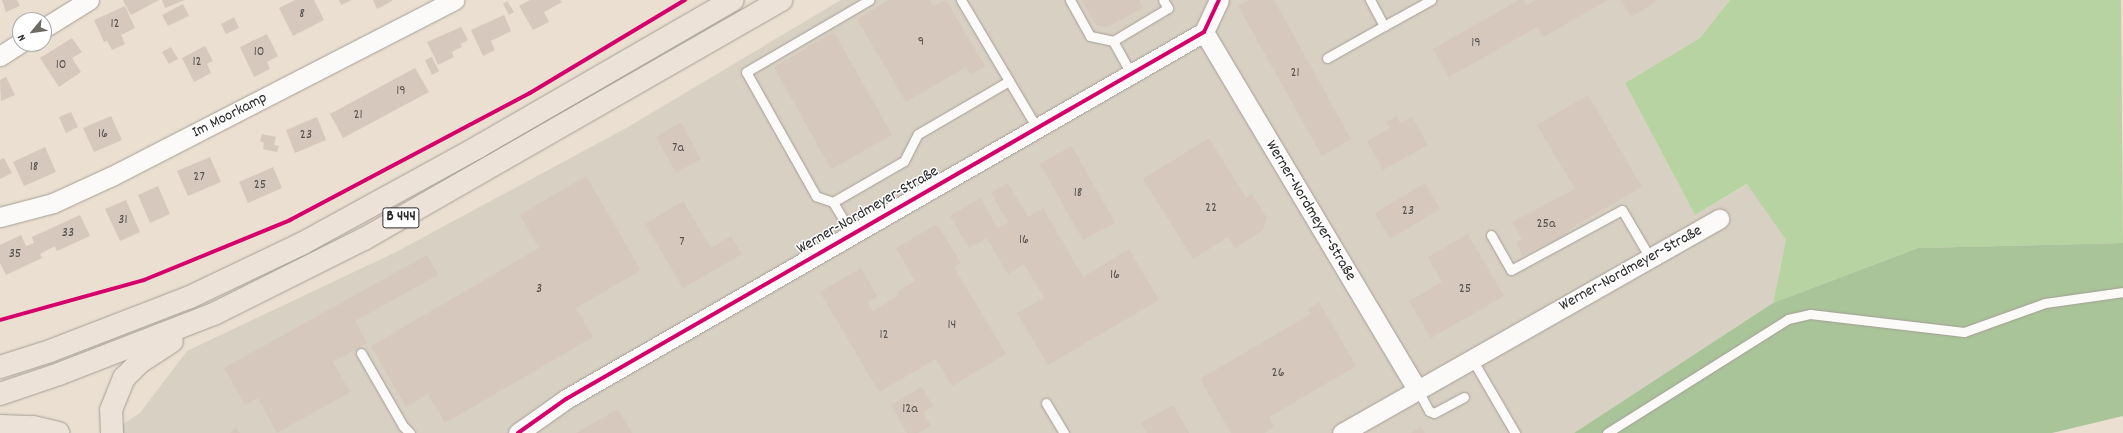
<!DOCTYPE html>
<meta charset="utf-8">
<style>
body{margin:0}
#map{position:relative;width:2123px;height:433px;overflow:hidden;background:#eadfd0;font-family:Dekko,sans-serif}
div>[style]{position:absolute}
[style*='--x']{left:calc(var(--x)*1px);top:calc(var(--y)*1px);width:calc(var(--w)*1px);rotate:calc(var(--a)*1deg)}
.industrial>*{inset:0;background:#d8d0c3}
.green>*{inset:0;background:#b8d3a2}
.forest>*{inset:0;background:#a9c499}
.building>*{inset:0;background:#d6c8bd}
.roads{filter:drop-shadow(0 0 1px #a59e96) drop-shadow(0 0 1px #a59e96)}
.lane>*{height:9px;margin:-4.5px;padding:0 4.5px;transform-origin:4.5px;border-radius:4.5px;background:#fcfaf8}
.street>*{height:19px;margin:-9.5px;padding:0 9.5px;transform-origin:9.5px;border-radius:9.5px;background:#fcfaf8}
.highway>*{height:22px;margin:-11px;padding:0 11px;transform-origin:11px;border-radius:11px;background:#ece2d8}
.cycleway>*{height:4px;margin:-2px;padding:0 2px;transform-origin:2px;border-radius:2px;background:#d6006c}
span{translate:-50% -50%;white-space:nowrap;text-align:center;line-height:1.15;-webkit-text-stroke:3px #fff;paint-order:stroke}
.number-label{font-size:14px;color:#565250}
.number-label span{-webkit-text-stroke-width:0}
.shield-label span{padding:1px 3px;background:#fff;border:1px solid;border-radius:3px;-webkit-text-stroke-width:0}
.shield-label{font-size:15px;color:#2b2b2b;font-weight:700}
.street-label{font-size:16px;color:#2b2b2b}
.north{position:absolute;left:12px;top:12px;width:40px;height:40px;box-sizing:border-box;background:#fff;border:1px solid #aaa;border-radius:50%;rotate:241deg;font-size:11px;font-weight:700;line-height:16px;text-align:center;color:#2b2b2b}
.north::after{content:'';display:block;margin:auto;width:14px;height:18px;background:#6e6a65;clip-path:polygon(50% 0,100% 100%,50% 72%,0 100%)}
</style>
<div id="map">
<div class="industrial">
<div style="clip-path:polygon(841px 0,1730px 0,1700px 38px,1625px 83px,1695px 215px,1748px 184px,1786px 240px,1773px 303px,1574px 433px,109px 433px,140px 413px,187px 351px,396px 252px,628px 127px)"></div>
</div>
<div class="green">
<div style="clip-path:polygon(1730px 0,2121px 0,2123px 243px,1918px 248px,1773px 303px,1786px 240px,1747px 184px,1695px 215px,1625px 83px,1700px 38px)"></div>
</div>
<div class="forest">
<div style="clip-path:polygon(2123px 243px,2123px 416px,2052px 433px,1574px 433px,1773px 303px,1918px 248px)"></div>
</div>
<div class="building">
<div style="clip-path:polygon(2px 0,17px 0,20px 6px,6px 12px)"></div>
<div style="clip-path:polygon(159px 0,131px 15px,123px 1px,124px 0)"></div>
<div style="clip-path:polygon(162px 0,185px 0,165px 8px)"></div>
<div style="clip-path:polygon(295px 0,314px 0,324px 20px,293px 36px,279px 8px)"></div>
<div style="clip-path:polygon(339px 0,352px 0,341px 5px)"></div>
<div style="clip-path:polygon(373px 0,392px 0,392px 1px,377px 9px)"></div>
<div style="clip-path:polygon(530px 0,560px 0,562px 2px,544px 12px,549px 22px,533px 30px,519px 6px)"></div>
<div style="clip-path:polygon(889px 0,929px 0,933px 6px,946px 0,985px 66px,970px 74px,966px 67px,906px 102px,857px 19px)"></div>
<div style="clip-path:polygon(1081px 0,1139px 0,1143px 8px,1107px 27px,1096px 25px)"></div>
<div style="clip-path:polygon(1250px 0,1274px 0,1351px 139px,1322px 156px,1238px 6px)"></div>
<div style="clip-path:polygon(1519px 0,1524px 0,1527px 5px,1536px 0,1608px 0,1543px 37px,1537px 27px,1449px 77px,1433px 49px)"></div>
<div style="clip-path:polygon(1621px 0,1655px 0,1656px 2px,1631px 17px)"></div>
<div style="clip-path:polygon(507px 1px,514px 12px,509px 15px,503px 4px)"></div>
<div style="clip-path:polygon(183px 4px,189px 16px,168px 26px,162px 15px)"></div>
<div style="clip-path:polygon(125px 6px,135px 28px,121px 35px,125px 44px,112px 50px,107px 41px,104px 42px,94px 20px)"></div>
<div style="clip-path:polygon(504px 15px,511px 31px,491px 41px,495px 50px,483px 56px,471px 30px)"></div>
<div style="clip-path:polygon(234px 17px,239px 28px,226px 34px,221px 24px)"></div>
<div style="clip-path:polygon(461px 27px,468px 40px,461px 44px,456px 34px,462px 47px,452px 52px,454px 57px,438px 65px,427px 42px)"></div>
<div style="clip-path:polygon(834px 32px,892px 135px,831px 169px,774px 67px)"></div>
<div style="clip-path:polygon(267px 34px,278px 56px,267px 62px,270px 69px,254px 77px,240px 47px)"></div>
<div style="clip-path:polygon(72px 38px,82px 52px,72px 58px,81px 72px,59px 87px,40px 58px)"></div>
<div style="clip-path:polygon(205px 46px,213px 61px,207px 64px,211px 73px,194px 82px,182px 58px)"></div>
<div style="clip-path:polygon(171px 47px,178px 59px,169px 64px,162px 52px)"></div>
<div style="clip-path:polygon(432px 57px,439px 71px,432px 75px,425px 60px)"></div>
<div style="clip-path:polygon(415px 68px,429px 92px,343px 138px,330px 114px)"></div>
<div style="clip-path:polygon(6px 77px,15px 95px,1px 101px,0 80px)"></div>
<div style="clip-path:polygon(1588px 95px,1642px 187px,1575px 226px,1553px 244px,1543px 245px,1523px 256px,1516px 243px,1522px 239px,1512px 222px,1575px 189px,1537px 125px)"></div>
<div style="clip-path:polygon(71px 112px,78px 127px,66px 133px,59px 117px)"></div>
<div style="clip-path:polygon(111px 116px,122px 140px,94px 152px,83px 128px)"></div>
<div style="clip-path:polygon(1397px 116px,1400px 123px,1412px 117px,1428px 145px,1383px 170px,1367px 141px,1390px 128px,1386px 122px)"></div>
<div style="clip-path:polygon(317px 117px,326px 140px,295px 153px,286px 130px)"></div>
<div style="clip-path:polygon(681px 122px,701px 159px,676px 173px,656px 137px)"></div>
<div style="clip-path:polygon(262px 134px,276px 137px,274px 145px,279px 146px,277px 152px,263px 149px,264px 143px,260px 141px)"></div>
<div style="clip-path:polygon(1209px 138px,1246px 198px,1252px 194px,1267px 218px,1263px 230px,1235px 248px,1228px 237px,1193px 259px,1143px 179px)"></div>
<div style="clip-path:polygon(1072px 146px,1115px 223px,1083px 240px,1040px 164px)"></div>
<div style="clip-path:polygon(45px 147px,56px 172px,24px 186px,13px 162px)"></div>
<div style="clip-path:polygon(210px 157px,221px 182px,188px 196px,177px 171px)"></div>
<div style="clip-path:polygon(4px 158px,12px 173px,0 179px,0 160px)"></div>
<div style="clip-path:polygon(273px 167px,282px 188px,248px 203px,239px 182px)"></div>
<div style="clip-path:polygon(586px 176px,641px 270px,576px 308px,593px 337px,445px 423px,428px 394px,406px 407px,371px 346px,539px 248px,520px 215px)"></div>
<div style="clip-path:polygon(1008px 183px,1028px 217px,1043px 208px,1083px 277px,1129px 249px,1159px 300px,1048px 365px,1017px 313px,1044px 298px,1024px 264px,1008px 274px,987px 238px,969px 248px,950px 216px,980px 198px,998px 228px,1008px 222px,991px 193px)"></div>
<div style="clip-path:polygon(1425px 183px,1440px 209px,1390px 239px,1375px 213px)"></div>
<div style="clip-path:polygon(158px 186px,170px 214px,150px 223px,138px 195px)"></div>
<div style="clip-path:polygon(126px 200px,140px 232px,120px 241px,105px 209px)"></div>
<div style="clip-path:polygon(683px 201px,711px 248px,731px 236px,742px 254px,683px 288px,645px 224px)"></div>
<div style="clip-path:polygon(80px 215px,90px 236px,57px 251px,55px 246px,40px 254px,42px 258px,6px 275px,0 263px,0 245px,21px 235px,26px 246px,34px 243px,32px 237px)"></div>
<div style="clip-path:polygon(937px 224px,961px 263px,954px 267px,1006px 354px,952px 386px,936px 359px,879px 392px,820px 292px,861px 268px,877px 296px,868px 302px,873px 311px,899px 295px,897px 292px,915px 281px,896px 248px)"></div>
<div style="clip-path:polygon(1468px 234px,1504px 296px,1431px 338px,1409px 301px,1442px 282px,1428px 257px)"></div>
<div style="clip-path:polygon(427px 255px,438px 275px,355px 321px,367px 343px,333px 362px,350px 392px,277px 433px,258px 398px,245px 405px,224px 368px)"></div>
<div style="clip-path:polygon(1319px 302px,1356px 366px,1269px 417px,1274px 427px,1264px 433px,1231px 433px,1200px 379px,1311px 314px,1308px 309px)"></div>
<div style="clip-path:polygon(922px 387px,933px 406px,923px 412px,931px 426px,918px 433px,907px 433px,891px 405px)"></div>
<div style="clip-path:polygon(1173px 405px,1189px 433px,1147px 433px,1141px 423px)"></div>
<div style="clip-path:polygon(618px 409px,632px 433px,576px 433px)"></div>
<div style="clip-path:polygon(1421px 427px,1425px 433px,1411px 433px)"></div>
<div style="clip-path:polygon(236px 428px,240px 433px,230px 433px)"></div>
</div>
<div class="roads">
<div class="lane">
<div style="--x:961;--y:0;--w:94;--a:59.3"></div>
<div style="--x:1070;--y:0;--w:41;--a:60.9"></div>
<div style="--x:1090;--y:36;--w:24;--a:12"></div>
<div style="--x:1113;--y:41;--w:37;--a:61"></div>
<div style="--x:1384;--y:26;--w:54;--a:-29"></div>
<div style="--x:1113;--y:41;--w:64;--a:-31"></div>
<div style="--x:1168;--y:8;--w:9;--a:-122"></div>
<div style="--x:1327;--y:58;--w:65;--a:-29.3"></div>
<div style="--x:1384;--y:26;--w:30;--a:-118"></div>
<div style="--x:833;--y:202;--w:18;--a:-161"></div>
<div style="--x:816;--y:196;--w:142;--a:-119.4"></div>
<div style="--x:746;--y:72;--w:143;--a:-30.3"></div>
<div style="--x:852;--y:234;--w:37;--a:-121"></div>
<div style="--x:833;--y:202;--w:82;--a:-30"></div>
<div style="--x:904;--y:161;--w:30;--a:-63"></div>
<div style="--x:918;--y:134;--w:105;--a:-30.2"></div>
<div style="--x:1009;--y:81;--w:55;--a:59.2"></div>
<div style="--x:1491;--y:235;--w:40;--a:60.3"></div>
<div style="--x:1511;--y:270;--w:126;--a:-28.4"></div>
<div style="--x:1622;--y:210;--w:56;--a:59.7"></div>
<div style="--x:361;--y:353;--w:84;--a:60.1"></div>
<div style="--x:403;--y:426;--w:10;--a:45"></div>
<div style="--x:1472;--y:359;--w:86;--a:59.8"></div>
<div style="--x:1417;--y:389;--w:25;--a:61"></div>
<div style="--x:1429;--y:411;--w:5;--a:22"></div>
<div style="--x:1434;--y:413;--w:34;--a:-28"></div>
<div style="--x:1046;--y:403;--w:35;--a:59"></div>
<div style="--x:1607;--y:433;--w:214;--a:-32.2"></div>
<div style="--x:1788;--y:319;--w:23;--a:-13"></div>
<div style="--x:1810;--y:314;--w:155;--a:6.7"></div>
<div style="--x:1964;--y:332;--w:86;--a:-19.7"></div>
<div style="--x:2045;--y:303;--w:79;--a:-8"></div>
</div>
<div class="street">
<div style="--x:44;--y:28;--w:53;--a:-31.9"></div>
<div style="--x:1204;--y:32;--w:416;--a:59.2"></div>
<div style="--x:0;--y:56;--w:24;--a:-33"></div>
<div style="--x:0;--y:217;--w:55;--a:-14.8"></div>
<div style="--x:53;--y:203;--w:65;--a:-24.6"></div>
<div style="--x:112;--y:176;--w:385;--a:-27.2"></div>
<div style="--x:518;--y:433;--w:59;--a:-35.3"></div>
<div style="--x:566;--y:399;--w:736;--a:-29.91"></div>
<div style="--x:1204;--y:32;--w:35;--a:-65"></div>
<div style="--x:1342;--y:433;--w:434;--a:-29.6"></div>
</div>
<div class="highway">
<div style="--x:0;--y:367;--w:52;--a:-17.7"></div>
<div style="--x:50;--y:351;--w:150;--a:-21.1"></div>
<div style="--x:190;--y:297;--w:125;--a:-25.5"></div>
<div style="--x:303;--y:243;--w:200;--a:-28.7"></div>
<div style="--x:478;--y:147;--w:294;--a:-30"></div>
<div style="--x:0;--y:394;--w:62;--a:-18.7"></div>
<div style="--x:59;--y:374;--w:168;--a:-21.2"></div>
<div style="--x:216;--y:313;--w:165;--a:-26.6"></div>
<div style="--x:364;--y:239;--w:481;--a:-29.8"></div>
<div style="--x:0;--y:426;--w:33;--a:2"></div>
<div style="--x:33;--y:427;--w:26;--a:13"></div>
<div style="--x:112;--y:433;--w:23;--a:-92"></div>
<div style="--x:111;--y:410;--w:35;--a:-68"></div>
<div style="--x:124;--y:378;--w:23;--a:-45"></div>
<div style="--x:140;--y:362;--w:38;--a:-33"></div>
</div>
</div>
<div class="cycleway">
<div style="--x:0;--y:320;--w:149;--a:-15.5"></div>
<div style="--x:144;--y:280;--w:158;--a:-22.3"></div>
<div style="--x:290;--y:220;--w:272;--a:-27.9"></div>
<div style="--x:530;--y:93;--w:181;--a:-31"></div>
<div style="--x:518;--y:433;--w:59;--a:-35.3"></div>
<div style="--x:566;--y:399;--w:736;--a:-29.91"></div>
<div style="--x:1204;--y:32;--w:35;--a:-65"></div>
</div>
<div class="number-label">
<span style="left:302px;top:14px">8</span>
<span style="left:115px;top:24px">12</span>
<span style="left:921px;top:42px">9</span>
<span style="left:1476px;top:43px">19</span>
<span style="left:259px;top:52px">10</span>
<span style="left:197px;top:62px">12</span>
<span style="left:61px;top:65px">10</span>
<span style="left:1295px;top:73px">21</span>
<span style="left:401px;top:91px">19</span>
<span style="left:358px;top:115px">21</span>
<span style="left:103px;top:134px">16</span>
<span style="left:306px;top:135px">23</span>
<span style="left:678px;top:148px">7a</span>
<span style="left:34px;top:167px">18</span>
<span style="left:199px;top:177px">27</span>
<span style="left:260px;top:185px">25</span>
<span style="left:1078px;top:193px">18</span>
<span style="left:1211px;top:208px">22</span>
<span style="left:1408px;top:211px">23</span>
<span style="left:123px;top:220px">31</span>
<span style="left:1546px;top:224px">25a</span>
<span style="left:68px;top:233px">33</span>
<span style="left:1024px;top:240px">16</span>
<span style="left:682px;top:242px">7</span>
<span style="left:15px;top:254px">35</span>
<span style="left:1115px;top:275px">16</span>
<span style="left:539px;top:289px">3</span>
<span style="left:1465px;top:289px">25</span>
<span style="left:952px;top:325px">14</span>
<span style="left:884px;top:335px">12</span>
<span style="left:1278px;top:373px">26</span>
<span style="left:910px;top:409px">12a</span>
</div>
<div class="shield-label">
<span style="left:401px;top:218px">B 444</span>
</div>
<div class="street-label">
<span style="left:230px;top:116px;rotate:-27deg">Im Moorkamp</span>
<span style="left:868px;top:211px;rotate:-30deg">Werner-Nordmeyer-Straße</span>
<span style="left:1310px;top:211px;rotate:59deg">Werner-Nordmeyer-Straße</span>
<span style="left:1631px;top:269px;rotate:-29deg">Werner-Nordmeyer-Straße</span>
</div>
<div class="north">N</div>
</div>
